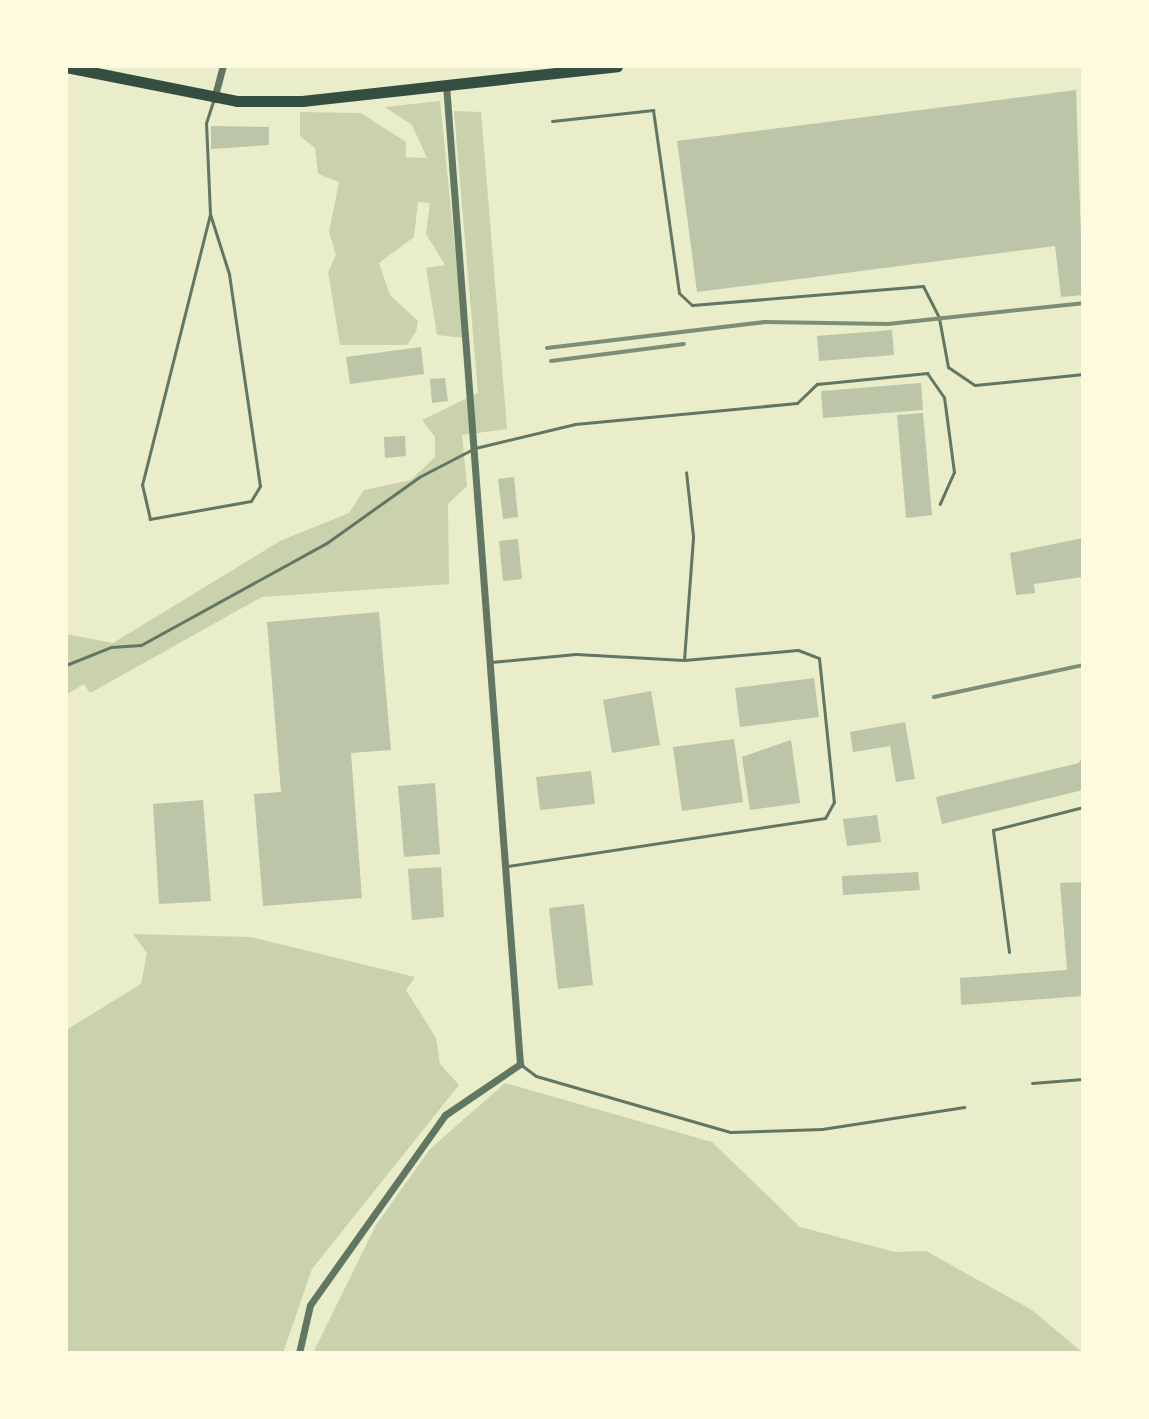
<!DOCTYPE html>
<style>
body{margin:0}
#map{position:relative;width:1149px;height:1419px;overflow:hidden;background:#e9edc9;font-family:Arial,sans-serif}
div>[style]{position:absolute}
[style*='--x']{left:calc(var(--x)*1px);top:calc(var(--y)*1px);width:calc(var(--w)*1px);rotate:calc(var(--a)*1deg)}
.green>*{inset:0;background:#cad2ad}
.building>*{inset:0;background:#bcc5a7}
.service>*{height:3px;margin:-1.5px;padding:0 1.5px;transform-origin:1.5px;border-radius:1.5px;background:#617663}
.minor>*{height:7px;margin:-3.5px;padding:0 3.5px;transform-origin:3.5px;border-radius:3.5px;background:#617663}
.primary>*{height:11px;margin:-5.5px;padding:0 5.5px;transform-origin:5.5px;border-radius:5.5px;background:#344e41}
.rail>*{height:4px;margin:-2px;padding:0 2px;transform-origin:2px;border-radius:2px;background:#7c8e77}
span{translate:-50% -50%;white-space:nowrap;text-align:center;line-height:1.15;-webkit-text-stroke:8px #fefae0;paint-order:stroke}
.frame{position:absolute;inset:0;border:68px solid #fefae0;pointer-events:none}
</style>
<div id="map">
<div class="green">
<div style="clip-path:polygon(440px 101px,464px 338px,437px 335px,426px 268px,445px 265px,426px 234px,430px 203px,418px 202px,414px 237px,379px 263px,390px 295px,418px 321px,416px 332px,407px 345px,340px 345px,328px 272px,336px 255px,329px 232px,339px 182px,318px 174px,315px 148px,300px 136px,300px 112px,361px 113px,406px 142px,406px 157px,427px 158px,412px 125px,385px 107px)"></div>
<div style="clip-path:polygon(454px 111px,481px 112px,507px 429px,462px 435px,467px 486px,448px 504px,449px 584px,262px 597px,90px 693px,84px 684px,66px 695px,66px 634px,113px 643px,280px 541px,349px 513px,364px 490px,411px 480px,435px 457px,435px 437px,422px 420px,478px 393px)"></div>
<div style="clip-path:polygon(133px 934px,251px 937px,415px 977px,406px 990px,436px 1038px,440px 1064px,459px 1085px,312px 1269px,283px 1353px,66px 1353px,66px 1030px,141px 984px,147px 953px)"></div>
<div style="clip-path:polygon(505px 1083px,712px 1142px,800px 1227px,895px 1252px,926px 1251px,1032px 1310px,1083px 1353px,313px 1353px,376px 1225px,430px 1149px)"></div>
</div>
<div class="building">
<div style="clip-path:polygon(1076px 90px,1083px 295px,1061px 297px,1055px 246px,697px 292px,677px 141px)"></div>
<div style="clip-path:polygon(211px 126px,269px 127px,269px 145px,211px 149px)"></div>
<div style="clip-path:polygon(892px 330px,894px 355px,819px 361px,817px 336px)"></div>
<div style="clip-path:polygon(421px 347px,424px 374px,350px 384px,346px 357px)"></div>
<div style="clip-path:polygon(445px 378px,448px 401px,432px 403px,430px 379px)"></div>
<div style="clip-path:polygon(921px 383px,923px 410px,823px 418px,821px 391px)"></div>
<div style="clip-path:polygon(923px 413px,932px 515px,906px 518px,897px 415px)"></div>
<div style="clip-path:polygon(405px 436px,406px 456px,385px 458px,384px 437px)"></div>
<div style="clip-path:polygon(514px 477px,518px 517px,503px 519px,498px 479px)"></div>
<div style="clip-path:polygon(1083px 538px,1083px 577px,1034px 584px,1035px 593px,1016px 595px,1010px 553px)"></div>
<div style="clip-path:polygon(518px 539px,522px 579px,503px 581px,499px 541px)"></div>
<div style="clip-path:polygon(379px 612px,391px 750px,351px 753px,362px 898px,263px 906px,254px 794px,281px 792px,267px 622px)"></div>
<div style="clip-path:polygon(814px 678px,819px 717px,740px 727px,735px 688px)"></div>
<div style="clip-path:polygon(651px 691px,660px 745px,612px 753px,603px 700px)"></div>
<div style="clip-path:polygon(905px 722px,915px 779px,896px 782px,890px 746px,853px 752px,850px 732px)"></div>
<div style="clip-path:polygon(734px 739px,743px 802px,682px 811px,673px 747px)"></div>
<div style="clip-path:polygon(791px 740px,800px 803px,750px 810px,742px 757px)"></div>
<div style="clip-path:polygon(1083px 754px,1083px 790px,942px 824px,936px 797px,1079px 763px)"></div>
<div style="clip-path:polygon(591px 771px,595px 804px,540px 810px,536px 777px)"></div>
<div style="clip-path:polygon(435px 783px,440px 854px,404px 857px,398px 786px)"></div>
<div style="clip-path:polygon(203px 800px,211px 901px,159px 904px,153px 804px)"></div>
<div style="clip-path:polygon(877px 815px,881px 842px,847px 846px,843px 819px)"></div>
<div style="clip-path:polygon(441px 867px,444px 917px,412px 920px,408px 869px)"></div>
<div style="clip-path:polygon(918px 872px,920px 890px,843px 895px,842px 876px)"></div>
<div style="clip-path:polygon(1083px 882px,1083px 996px,961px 1005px,960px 978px,1067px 970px,1060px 883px)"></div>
<div style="clip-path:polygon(584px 904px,593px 985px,558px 989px,549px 908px)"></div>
</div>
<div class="service">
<div style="--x:552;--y:121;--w:102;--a:-6.2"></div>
<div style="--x:653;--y:110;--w:185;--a:81.9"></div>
<div style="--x:679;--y:293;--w:18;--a:43"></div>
<div style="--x:692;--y:305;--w:232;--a:-4.7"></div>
<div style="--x:923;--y:286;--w:36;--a:63"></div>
<div style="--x:939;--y:318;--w:50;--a:79.6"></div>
<div style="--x:948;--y:367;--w:32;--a:34"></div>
<div style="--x:975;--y:385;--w:109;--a:-5.8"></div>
<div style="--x:210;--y:214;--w:63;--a:72.4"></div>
<div style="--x:229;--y:274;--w:214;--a:81.7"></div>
<div style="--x:260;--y:486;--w:17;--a:121"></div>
<div style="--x:251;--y:501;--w:103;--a:169.9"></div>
<div style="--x:150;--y:519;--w:35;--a:-103"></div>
<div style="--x:142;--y:485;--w:279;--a:-75.9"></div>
<div style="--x:210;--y:214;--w:91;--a:-92.5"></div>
<div style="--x:206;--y:123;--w:25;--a:-72"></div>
<div style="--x:684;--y:660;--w:124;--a:-85.8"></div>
<div style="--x:693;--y:536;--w:64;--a:-96.2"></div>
<div style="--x:491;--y:662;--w:85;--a:-5.4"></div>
<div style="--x:576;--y:654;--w:108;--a:3.2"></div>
<div style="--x:684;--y:660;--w:114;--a:-5"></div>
<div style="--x:798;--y:650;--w:22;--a:21"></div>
<div style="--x:819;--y:658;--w:145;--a:84.1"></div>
<div style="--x:834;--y:802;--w:18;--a:119"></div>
<div style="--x:825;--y:818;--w:323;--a:171.4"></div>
<div style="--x:66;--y:665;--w:48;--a:-21.8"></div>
<div style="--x:111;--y:647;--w:30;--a:-4"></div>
<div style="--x:141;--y:645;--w:213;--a:-28.8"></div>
<div style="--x:328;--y:542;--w:112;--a:-35.5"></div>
<div style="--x:419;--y:477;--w:63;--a:-27.4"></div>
<div style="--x:475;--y:448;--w:103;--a:-13.5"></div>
<div style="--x:575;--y:424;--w:223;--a:-5.4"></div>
<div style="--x:797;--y:403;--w:28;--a:-44"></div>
<div style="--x:817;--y:384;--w:111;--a:-5.7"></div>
<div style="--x:927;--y:373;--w:29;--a:55"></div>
<div style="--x:944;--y:397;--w:76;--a:82.4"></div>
<div style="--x:954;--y:472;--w:35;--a:114"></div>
<div style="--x:1009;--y:952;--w:123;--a:-97.5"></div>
<div style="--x:993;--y:830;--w:93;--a:-14.3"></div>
<div style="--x:520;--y:1064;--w:20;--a:37"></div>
<div style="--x:536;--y:1076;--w:202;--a:16.1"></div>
<div style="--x:730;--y:1132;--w:92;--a:-1.9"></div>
<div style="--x:822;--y:1129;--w:144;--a:-8.8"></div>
<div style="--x:1032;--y:1083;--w:51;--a:-4.5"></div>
</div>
<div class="minor">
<div style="--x:214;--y:99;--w:34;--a:-75"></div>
<div style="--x:299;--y:1353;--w:49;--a:-77.1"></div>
<div style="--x:310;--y:1305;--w:233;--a:-54.6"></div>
<div style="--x:445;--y:1115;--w:91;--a:-34.2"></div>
<div style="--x:520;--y:1064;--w:982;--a:-94.32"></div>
</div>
<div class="primary">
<div style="--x:66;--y:67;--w:174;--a:11.2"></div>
<div style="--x:237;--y:101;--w:65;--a:0"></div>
<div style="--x:302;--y:101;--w:317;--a:-6.3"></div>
</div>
<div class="rail">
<div style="--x:547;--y:348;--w:220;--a:-6.8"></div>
<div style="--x:765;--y:322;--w:123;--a:0.9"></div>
<div style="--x:888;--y:324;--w:196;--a:-6.1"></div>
<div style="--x:551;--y:361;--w:134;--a:-7.3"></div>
<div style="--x:934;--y:697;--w:152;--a:-12.1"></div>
</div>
<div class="frame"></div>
</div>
